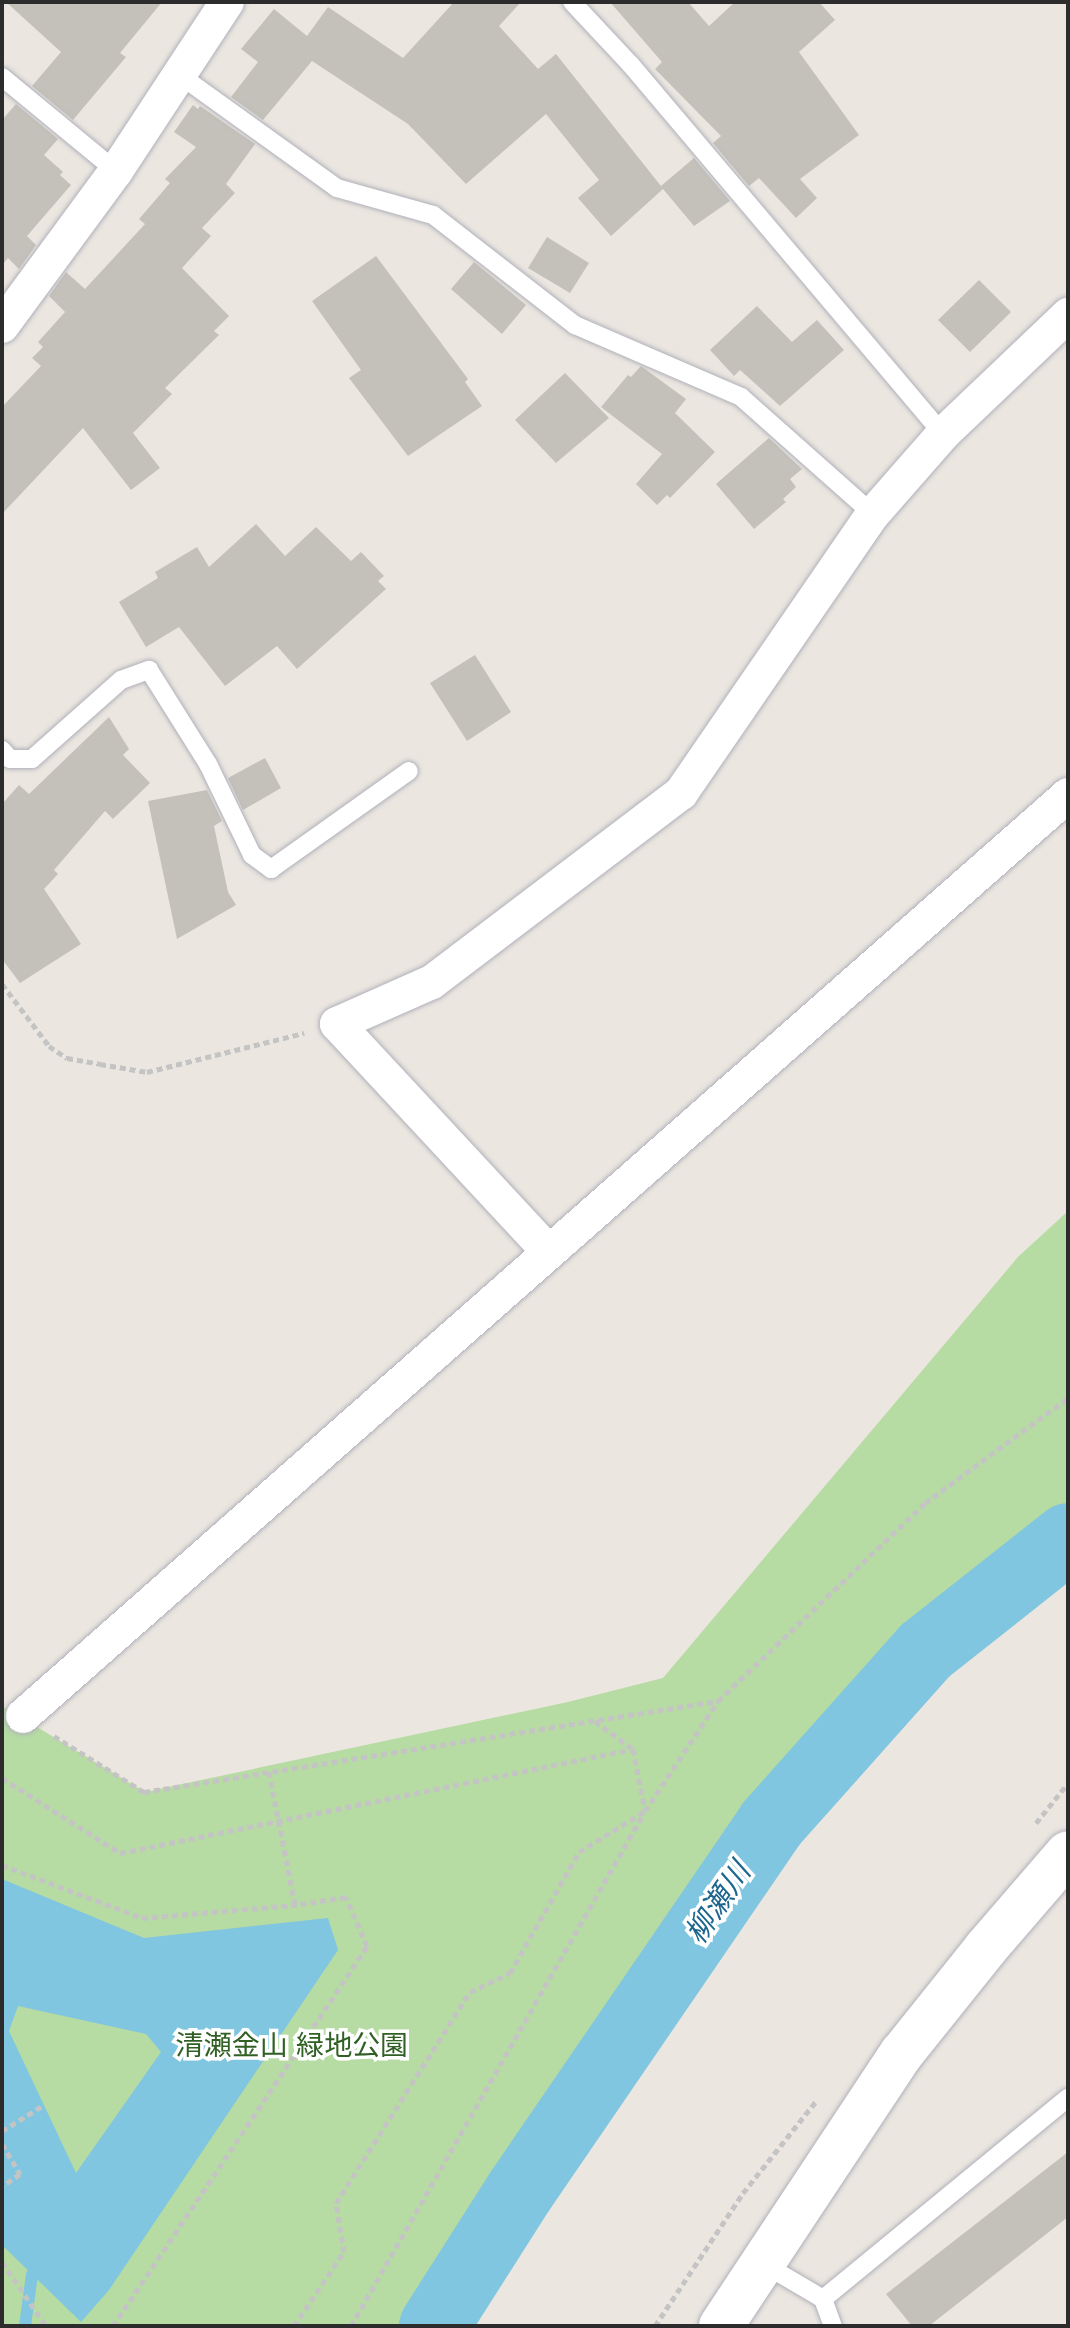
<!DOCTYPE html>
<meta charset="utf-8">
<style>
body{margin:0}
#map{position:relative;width:1070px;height:2328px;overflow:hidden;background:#ebe6e0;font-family:Jost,"Noto Sans JP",sans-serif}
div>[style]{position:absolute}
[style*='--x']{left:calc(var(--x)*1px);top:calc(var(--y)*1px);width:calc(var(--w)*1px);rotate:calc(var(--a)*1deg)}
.green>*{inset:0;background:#b6dba3}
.water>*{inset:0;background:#80c6e0}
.stream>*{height:12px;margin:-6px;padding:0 6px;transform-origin:6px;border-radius:6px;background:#80c6e0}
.river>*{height:70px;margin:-35px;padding:0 35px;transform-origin:35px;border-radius:35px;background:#80c6e0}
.building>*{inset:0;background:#c4c1bb}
.path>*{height:5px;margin-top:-2.5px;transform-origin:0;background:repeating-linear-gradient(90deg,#c4c4c4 0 6px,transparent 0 10px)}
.roads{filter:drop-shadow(0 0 2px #b0b1ba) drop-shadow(0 0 2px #b0b1ba)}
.lane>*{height:18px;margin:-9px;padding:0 9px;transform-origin:9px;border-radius:9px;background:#fff}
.street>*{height:34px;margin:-17px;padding:0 17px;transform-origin:17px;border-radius:17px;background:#fff}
.secondary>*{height:44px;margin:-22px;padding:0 22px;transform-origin:22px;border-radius:22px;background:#fff}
span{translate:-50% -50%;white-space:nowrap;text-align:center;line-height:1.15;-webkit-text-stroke:7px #fff;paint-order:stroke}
.park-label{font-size:28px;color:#306024}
.water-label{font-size:30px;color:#1e668d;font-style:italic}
.frame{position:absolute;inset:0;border:4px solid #2c2c2c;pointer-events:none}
</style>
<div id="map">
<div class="green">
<div style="clip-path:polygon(1068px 1211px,1068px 1528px,925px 1651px,771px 1824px,444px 2326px,2px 2326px,2px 1706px,145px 1792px,568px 1702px,663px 1678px,1018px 1257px)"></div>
</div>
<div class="water">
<div style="clip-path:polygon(evenodd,2px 1879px,144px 1938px,328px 1918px,338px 1950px,109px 2290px,81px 2322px,2px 2245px,2px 1879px,18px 2006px,146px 2034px,161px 2052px,76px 2173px,9px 2031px,18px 2006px)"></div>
</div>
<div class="stream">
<div style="--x:25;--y:2326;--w:52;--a:-82.3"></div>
</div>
<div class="river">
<div style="--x:434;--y:2326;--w:160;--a:-57.5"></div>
<div style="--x:520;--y:2191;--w:445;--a:-55.6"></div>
<div style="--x:771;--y:1824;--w:232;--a:-48.3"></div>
<div style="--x:925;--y:1651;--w:182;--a:-38.3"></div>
</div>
<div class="building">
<div style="clip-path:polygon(6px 2px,162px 2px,120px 53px,126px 57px,73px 120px,32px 86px,61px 52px)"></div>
<div style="clip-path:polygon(454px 2px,521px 2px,499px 26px,538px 69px,556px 54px,661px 186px,694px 158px,730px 201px,694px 226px,663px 189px,611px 236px,578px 198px,599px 180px,546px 114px,466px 184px,408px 124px,312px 61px,263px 120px,231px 97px,258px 62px,241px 49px,274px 9px,307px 36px,328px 7px,403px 58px)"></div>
<div style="clip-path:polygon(610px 2px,688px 2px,709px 26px,735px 2px,819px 2px,835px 20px,799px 52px,859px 135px,800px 179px,817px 198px,796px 218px,759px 178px,749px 186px,713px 143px,721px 136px,655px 69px,662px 62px)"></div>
<div style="clip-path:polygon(16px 104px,58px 139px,44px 155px,63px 172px,60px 175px,71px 185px,27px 236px,36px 245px,19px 269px,8px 258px,2px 265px,2px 120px)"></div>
<div style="clip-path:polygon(193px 105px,198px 109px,200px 106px,255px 144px,226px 184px,235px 193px,202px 228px,211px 236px,182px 268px,229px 316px,214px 331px,219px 335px,165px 388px,172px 394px,133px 433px,160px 468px,131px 490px,83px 428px,2px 514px,2px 407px,41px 366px,32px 358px,43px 347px,38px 342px,65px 312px,49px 296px,66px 272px,85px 289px,145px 224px,139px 219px,170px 183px,165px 179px,196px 147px,174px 132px)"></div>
<div style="clip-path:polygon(547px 237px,589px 263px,570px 293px,528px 268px)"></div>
<div style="clip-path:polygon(376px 256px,468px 379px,465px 382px,482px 406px,408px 456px,349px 378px,361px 370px,312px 301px)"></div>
<div style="clip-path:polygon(474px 262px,526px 305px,502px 334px,451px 289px)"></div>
<div style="clip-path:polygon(979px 280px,1011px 312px,970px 352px,938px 320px)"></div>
<div style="clip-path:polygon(757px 306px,792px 342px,817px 320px,844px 350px,780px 406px,740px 370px,734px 376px,710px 350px)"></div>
<div style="clip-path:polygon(641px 366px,686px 399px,675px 413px,715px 452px,670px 498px,667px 495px,657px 505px,636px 484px,662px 454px,601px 407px,628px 375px,631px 377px)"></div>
<div style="clip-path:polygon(565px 373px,609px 418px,556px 463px,515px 420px)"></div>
<div style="clip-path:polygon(769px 438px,802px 469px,790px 479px,796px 487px,783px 499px,786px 502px,754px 529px,716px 484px)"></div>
<div style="clip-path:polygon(256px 524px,285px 556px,316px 527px,351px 561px,361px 552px,384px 576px,378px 581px,386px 589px,297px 669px,277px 646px,225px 686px,179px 627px,146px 647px,119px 602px,158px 578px,155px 572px,197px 547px,209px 567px)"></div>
<div style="clip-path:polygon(475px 655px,511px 712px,467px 741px,430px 683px)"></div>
<div style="clip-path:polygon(109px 717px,129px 749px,123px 755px,150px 783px,113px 819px,105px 811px,54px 870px,58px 874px,44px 889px,81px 944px,20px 983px,2px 959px,2px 804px,19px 785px,29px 794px)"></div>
<div style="clip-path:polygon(265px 758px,281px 788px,243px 810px,228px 778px)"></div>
<div style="clip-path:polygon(207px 790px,222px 821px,214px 826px,228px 892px,236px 905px,177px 939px,148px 801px)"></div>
<div style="clip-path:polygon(1068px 2152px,1068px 2217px,929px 2326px,912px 2326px,886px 2294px)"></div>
</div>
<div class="path">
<div style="--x:2;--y:984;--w:78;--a:52.8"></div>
<div style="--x:49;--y:1046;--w:22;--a:34"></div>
<div style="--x:67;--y:1058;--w:34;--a:10"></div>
<div style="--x:100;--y:1064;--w:48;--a:9.7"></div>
<div style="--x:147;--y:1072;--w:162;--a:-14"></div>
<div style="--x:595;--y:1721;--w:47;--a:36.4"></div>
<div style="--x:633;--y:1749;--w:63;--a:79"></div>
<div style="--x:645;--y:1811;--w:132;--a:-56.4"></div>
<div style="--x:54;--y:1736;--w:106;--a:31.9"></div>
<div style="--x:144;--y:1792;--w:581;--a:-9.01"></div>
<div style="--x:718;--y:1701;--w:286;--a:-43.7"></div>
<div style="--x:925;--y:1503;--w:177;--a:-36.3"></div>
<div style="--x:2;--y:1778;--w:140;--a:32.4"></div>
<div style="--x:120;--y:1853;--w:523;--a:-11.46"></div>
<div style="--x:1036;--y:1823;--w:51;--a:-51.3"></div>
<div style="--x:2;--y:1865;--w:150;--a:20.7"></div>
<div style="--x:142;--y:1918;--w:154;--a:-4.9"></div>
<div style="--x:2;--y:2131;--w:49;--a:-31.8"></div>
<div style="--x:2;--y:2144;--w:35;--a:59"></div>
<div style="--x:20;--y:2174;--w:22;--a:146"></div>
<div style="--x:2;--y:2262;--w:78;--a:55.5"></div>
<div style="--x:113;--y:2326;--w:457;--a:-56.2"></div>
<div style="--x:367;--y:1946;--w:53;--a:-113.2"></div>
<div style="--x:346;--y:1897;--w:52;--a:171.1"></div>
<div style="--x:295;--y:1905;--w:136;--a:-101.1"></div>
<div style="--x:294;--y:2326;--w:89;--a:-56"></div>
<div style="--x:344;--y:2252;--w:50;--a:-99.3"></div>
<div style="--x:336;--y:2203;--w:250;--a:-57.6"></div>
<div style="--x:470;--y:1992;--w:44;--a:-25.4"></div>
<div style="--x:510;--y:1973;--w:139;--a:-60.3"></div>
<div style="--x:579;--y:1852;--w:78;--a:-31.8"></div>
<div style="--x:351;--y:2326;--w:591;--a:-60.27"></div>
<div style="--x:655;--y:2326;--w:159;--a:-56.5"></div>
<div style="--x:743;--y:2193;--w:119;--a:-51.5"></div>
</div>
<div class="roads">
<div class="lane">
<div style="--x:572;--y:2;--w:86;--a:46.9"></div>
<div style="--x:631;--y:65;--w:483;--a:49.8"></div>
<div style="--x:181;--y:76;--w:192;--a:35.7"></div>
<div style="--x:337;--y:188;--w:100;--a:15.7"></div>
<div style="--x:433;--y:215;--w:180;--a:37.8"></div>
<div style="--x:575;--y:325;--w:181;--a:23.4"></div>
<div style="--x:741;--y:397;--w:176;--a:41.6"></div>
<div style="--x:2;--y:77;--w:148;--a:39.5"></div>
<div style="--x:2;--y:750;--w:12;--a:48"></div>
<div style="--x:10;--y:759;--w:22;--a:0"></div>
<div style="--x:32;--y:759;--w:119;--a:-41.6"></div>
<div style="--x:121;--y:680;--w:30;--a:-20"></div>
<div style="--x:149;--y:670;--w:111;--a:57.9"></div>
<div style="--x:208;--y:764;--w:101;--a:64.2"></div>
<div style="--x:252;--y:855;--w:24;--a:36"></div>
<div style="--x:271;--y:869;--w:169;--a:-35.4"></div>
<div style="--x:762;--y:2263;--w:71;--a:30.5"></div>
<div style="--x:823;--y:2299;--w:317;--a:-39.4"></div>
<div style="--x:823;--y:2299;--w:29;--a:70"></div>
</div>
<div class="street">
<div style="--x:2;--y:326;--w:192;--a:-53.7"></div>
<div style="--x:116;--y:171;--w:202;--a:-56.7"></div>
<div style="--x:548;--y:1251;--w:310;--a:-132.9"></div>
<div style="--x:337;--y:1024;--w:104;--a:-23.9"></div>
<div style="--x:432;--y:982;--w:313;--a:-37.2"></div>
<div style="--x:681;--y:793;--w:339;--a:-55.5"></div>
<div style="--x:873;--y:514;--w:106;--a:-48.8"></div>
<div style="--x:943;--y:434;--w:173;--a:-43.6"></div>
<div style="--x:23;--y:1716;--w:1393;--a:-41.39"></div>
</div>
<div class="secondary">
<div style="--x:721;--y:2326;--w:328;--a:-56.5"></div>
<div style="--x:902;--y:2053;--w:134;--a:-51.3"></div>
<div style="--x:986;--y:1948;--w:125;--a:-49.2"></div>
</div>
</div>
<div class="park-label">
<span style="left:292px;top:2046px">清瀬金山 緑地公園</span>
</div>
<div class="water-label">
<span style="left:718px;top:1903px;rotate:-56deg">柳瀬川</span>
</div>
<div class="frame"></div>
</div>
